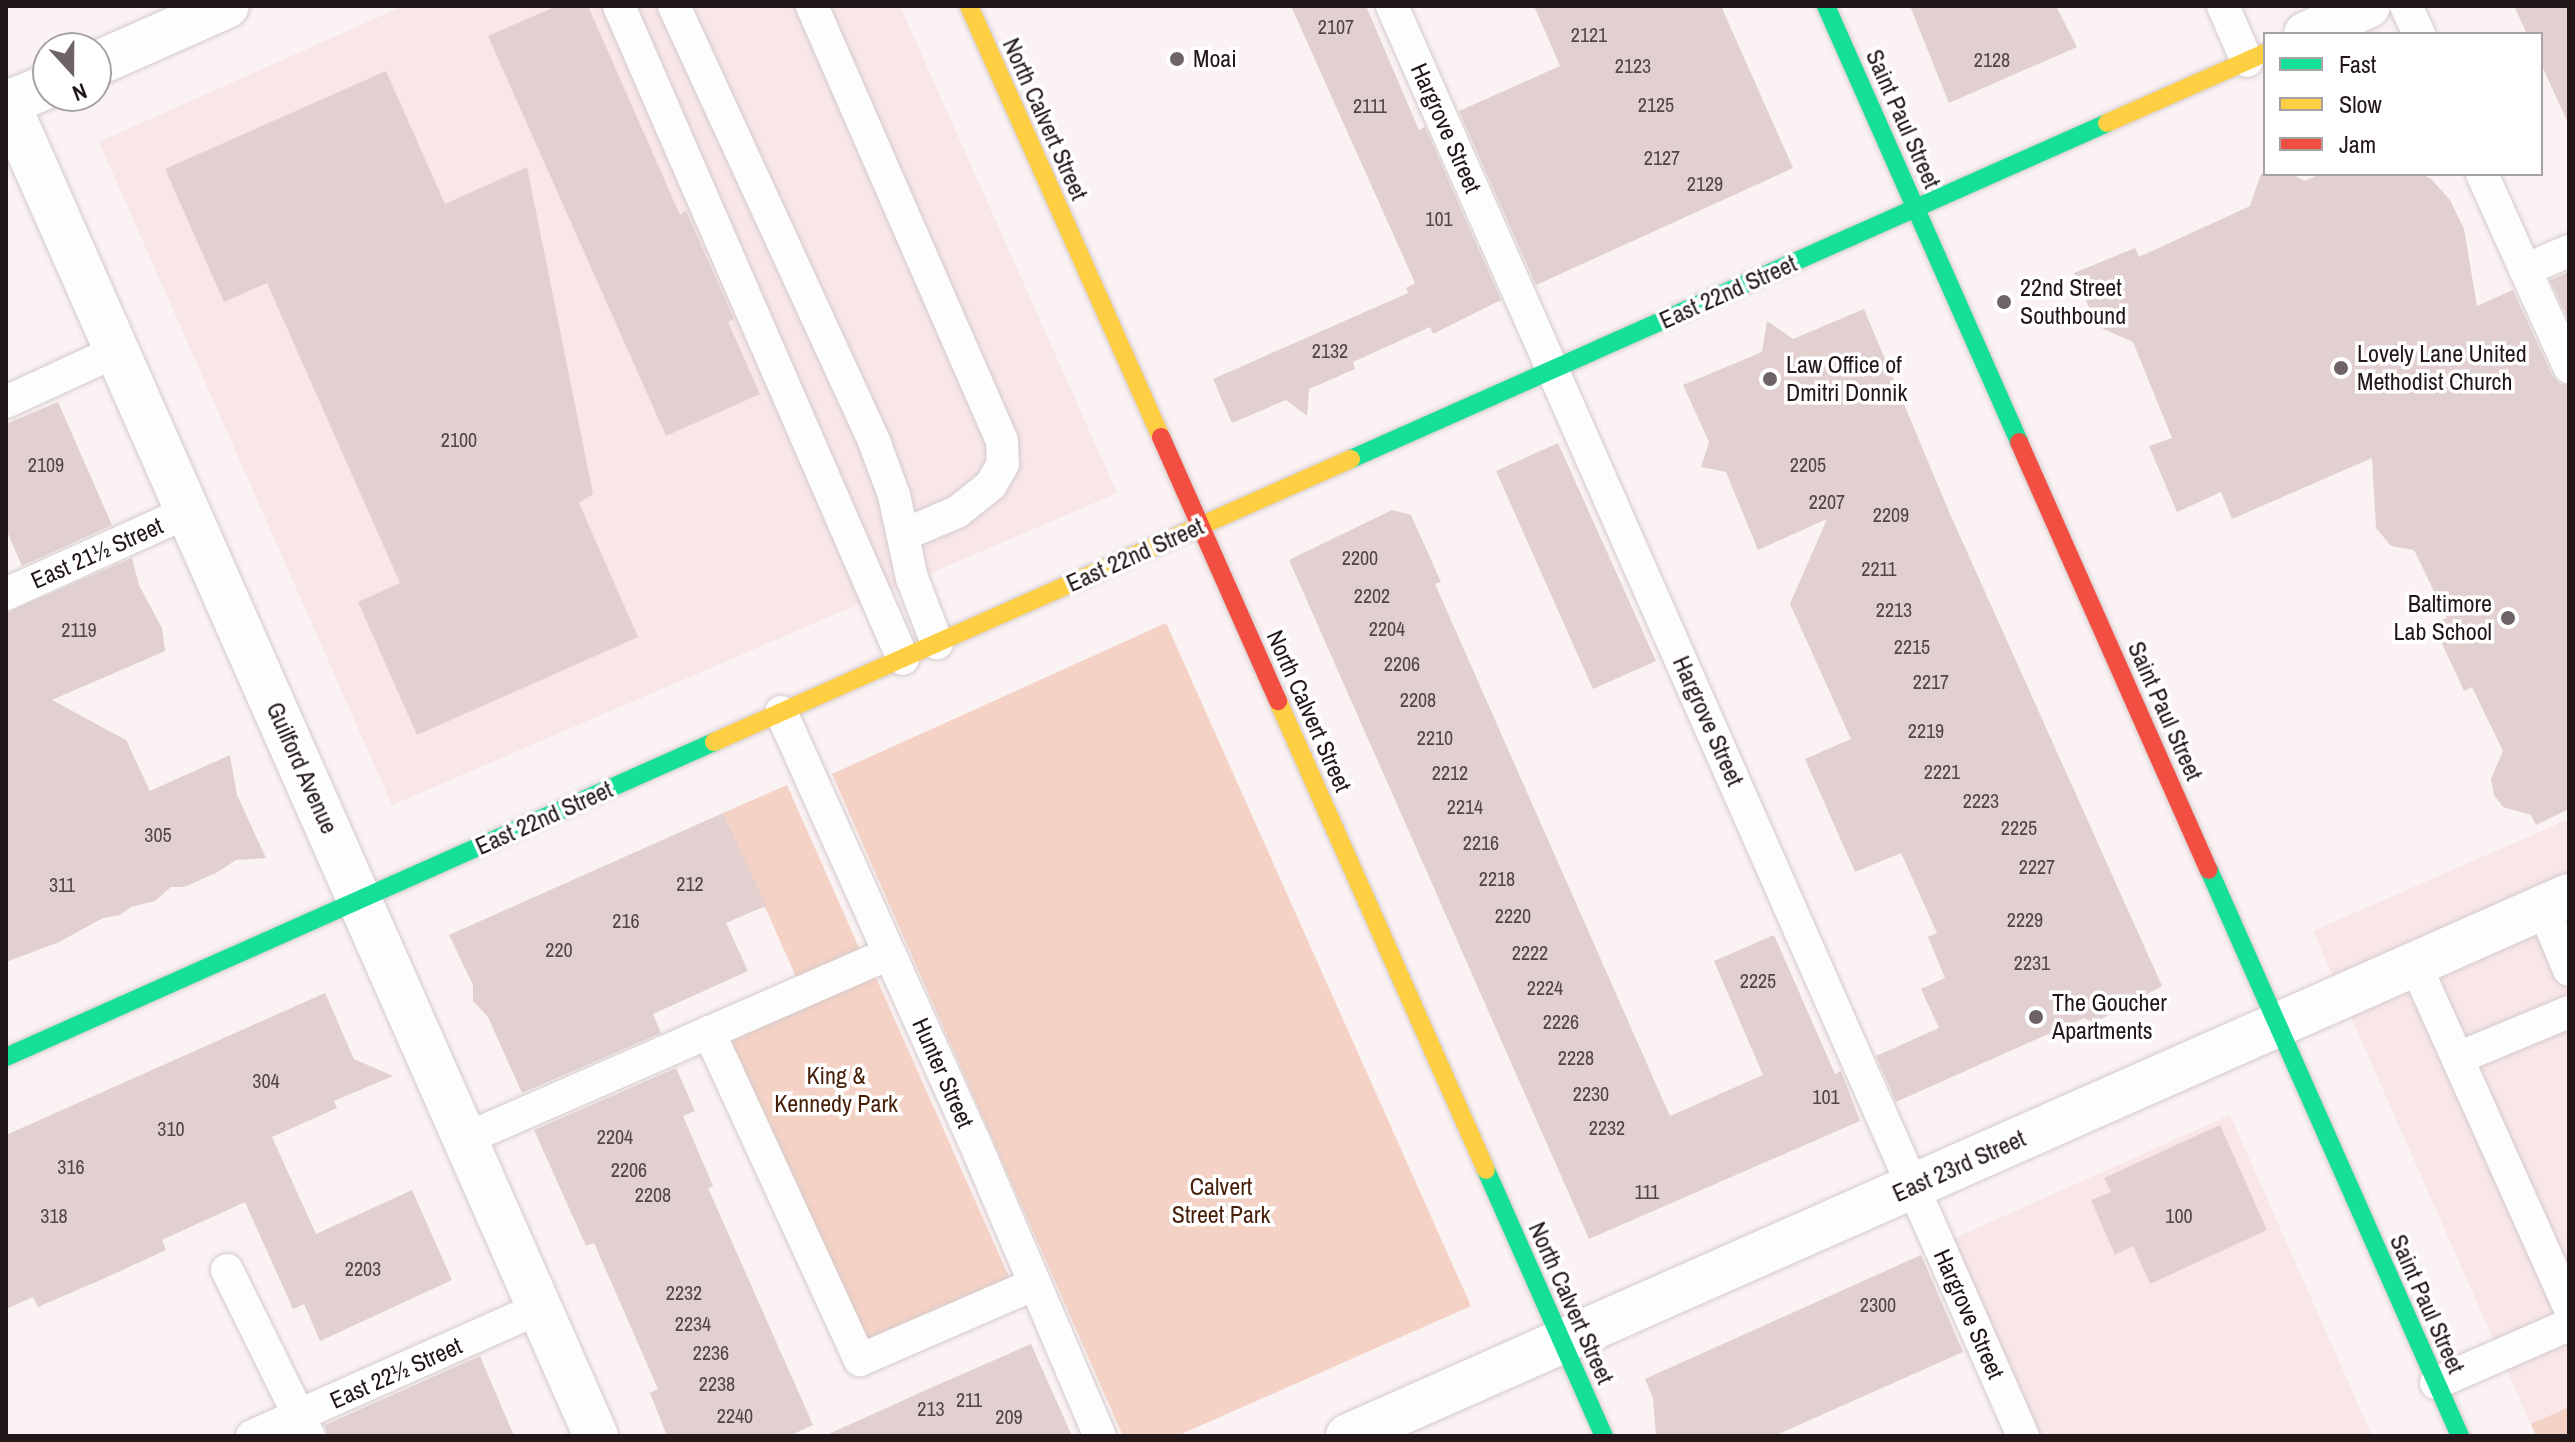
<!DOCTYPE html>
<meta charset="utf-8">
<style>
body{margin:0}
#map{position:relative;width:2575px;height:1442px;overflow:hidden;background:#faf2f3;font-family:"Archivo Narrow",sans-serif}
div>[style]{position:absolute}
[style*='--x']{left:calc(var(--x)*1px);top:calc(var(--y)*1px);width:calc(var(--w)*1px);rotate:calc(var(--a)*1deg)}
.built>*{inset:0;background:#f8e6e9}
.green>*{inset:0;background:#f4d2c5}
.building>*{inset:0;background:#e1d0cf}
.roads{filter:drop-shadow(0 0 2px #d4cacb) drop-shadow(0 0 2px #d4cacb)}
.lane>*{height:32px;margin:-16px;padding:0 16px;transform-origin:16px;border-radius:16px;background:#fefdfd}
.street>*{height:44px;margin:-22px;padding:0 22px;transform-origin:22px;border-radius:22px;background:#fefdfd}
.fast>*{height:18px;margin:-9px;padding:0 9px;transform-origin:9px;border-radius:9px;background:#16e098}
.slow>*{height:18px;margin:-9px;padding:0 9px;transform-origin:9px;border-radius:9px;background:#ffcf43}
.jam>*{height:18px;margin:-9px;padding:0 9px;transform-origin:9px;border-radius:9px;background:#f24e42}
.dots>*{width:22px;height:22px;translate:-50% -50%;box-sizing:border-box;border:4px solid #fff;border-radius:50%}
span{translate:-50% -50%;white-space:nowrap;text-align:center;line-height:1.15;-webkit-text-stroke:7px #fff;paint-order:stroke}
.number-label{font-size:20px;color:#524546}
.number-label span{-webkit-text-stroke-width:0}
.poi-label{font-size:24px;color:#231719}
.left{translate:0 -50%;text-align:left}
.right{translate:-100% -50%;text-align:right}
.street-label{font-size:24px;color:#231719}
.park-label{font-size:24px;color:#481f09}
.frame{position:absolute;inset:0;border:8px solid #231719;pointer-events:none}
.legend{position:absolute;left:2263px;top:32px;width:280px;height:144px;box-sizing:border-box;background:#fff;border:2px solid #a7a2a3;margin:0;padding:10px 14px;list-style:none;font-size:24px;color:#231719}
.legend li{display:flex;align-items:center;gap:16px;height:40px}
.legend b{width:40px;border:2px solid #a7a2a3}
.north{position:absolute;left:32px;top:32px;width:80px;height:80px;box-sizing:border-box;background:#fff;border:2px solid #a7a2a3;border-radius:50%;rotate:159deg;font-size:22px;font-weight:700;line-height:32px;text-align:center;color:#231719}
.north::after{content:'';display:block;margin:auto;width:28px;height:36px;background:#6e6465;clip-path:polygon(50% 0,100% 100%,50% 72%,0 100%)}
</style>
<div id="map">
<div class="built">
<div style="clip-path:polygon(403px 6px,900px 6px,1117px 493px,392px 805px,99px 142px)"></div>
<div style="clip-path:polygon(2569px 819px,2569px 1436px,2536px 1436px,2313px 931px)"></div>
<div style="clip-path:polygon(2230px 1115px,2372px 1436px,2021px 1436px,1937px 1246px)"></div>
</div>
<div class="green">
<div style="clip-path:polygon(1166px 623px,1471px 1306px,1177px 1436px,1123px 1436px,832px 774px)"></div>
<div style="clip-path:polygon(787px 785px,861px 952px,797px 979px,723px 813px)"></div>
<div style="clip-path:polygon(874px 973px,1018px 1297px,871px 1362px,724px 1042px)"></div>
<div style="clip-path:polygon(2569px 1407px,2569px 1436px,2536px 1436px,2531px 1424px)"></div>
</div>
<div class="building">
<div style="clip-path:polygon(557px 6px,588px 6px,680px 215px,686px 211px,734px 319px,728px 322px,760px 394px,666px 436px,488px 36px)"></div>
<div style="clip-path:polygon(1291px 6px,1366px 6px,1419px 130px,1425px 127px,1501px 300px,1433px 334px,1430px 327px,1353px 362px,1355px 369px,1309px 389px,1307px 416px,1286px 400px,1232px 423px,1213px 379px,1408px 293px,1406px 288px,1415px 283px)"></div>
<div style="clip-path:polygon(1534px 6px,1721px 6px,1793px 168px,1536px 285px,1459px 111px,1560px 66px)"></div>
<div style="clip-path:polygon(1910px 6px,2056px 6px,2077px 47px,1949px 103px)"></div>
<div style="clip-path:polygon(2514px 6px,2569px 6px,2569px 125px,2541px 64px,2541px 34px,2527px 34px)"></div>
<div style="clip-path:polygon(386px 71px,445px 204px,527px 167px,593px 494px,579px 503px,638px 637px,417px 735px,358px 602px,400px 583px,267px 283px,224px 302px,165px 169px)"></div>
<div style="clip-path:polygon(2261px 174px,2292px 174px,2304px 181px,2321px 174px,2422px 174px,2431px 179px,2450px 200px,2464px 229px,2477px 306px,2513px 290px,2552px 375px,2559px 383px,2569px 386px,2569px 809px,2536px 825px,2531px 815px,2503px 807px,2494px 795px,2491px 779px,2503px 751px,2472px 687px,2464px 691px,2433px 624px,2447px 618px,2414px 550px,2391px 546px,2376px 528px,2372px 458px,2232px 519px,2221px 492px,2177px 512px,2149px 446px,2172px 438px,2133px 342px,2097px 326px,2074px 273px,2135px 248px,2139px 257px,2250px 206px)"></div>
<div style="clip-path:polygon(2569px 272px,2569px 321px,2550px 280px)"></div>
<div style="clip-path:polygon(1864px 309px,1950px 514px,2162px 986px,2094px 1023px,2084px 1018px,1896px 1102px,1876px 1056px,1939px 1028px,1921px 989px,1945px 978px,1928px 937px,1937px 933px,1901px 853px,1855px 872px,1805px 759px,1851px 739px,1790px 604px,1827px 519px,1758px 550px,1726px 472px,1701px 467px,1709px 442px,1683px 385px,1762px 352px,1767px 321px,1793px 339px)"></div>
<div style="clip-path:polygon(58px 402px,112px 525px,22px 566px,6px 529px,6px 424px)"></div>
<div style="clip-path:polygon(1558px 443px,1656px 661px,1593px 689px,1496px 471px)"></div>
<div style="clip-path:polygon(1392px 510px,1411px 515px,1441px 582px,1435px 584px,1670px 1116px,1763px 1075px,1714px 961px,1774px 935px,1835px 1074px,1841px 1071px,1860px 1121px,1589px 1239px,1289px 560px)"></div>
<div style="clip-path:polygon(132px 558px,139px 585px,162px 628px,165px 651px,52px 700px,126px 740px,150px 791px,230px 755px,237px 795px,266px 858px,236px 860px,216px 873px,184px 887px,171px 887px,155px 901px,131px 907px,120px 915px,103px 918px,59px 942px,6px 962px,6px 613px)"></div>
<div style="clip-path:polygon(723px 813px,766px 906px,726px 923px,748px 971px,653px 1014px,661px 1033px,522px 1093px,488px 1017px,473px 1001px,473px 985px,449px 935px)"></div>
<div style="clip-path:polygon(325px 993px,354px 1059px,393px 1076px,334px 1101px,337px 1108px,272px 1137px,316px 1234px,412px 1190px,452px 1280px,320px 1341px,304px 1304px,293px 1309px,245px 1202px,162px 1240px,166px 1250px,105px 1278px,38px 1307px,33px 1297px,6px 1309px,6px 1135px)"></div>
<div style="clip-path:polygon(676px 1068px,695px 1111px,683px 1116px,713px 1186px,708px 1188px,813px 1425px,789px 1436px,667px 1436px,650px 1393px,658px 1389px,594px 1243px,586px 1246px,534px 1130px)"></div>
<div style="clip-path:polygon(2220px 1125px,2267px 1230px,2150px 1284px,2133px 1246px,2115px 1255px,2091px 1200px,2111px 1192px,2104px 1178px)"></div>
<div style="clip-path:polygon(1921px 1255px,1963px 1352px,1774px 1436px,1656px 1436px,1653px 1398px,1645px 1379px)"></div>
<div style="clip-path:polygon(1031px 1344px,1072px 1436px,824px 1436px,935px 1386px)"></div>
<div style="clip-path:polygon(480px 1356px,514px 1436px,328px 1436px,325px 1425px)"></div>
</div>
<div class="roads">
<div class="lane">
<div style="--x:619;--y:6;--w:712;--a:66.5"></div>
<div style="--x:674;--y:6;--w:482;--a:65.3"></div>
<div style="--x:875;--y:444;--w:54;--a:69.6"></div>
<div style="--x:894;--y:495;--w:85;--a:77.8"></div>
<div style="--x:912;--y:578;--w:70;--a:69"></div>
<div style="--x:812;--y:6;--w:475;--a:66.4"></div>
<div style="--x:1002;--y:441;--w:23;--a:88"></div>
<div style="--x:1003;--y:464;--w:24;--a:120"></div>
<div style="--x:991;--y:485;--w:43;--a:141.5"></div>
<div style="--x:957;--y:512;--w:59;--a:156.9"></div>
<div style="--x:1392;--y:6;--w:1563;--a:66.19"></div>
<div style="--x:2223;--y:6;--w:60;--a:66.4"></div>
<div style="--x:2406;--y:6;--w:31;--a:65"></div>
<div style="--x:2482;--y:174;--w:212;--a:65.7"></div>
<div style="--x:2525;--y:270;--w:48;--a:-23.4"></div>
<div style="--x:6;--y:402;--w:122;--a:-24.7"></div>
<div style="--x:6;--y:594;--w:200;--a:-24.3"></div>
<div style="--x:781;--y:712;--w:470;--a:65.8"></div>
<div style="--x:974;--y:1141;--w:321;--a:66.9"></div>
<div style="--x:2543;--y:908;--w:67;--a:67.2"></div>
<div style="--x:2415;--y:964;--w:376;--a:65.8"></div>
<div style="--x:709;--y:1032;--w:361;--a:65.3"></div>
<div style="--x:860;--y:1360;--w:191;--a:-23.5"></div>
<div style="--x:2458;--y:1058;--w:120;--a:-22.5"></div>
<div style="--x:465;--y:1139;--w:463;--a:-23.6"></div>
<div style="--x:227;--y:1270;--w:185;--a:63.7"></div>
<div style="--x:2436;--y:1383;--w:145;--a:-23.6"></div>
<div style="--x:252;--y:1436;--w:315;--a:-24"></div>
</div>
<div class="street">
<div style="--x:2306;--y:34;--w:68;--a:-24.3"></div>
<div style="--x:96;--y:64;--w:143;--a:-23.9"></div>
<div style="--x:6;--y:100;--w:1460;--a:66.17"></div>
<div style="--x:6;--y:104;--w:46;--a:-23.2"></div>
<div style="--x:1348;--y:1436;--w:1335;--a:-23.86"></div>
</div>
<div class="fast">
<div style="--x:1826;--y:6;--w:477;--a:66.1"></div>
<div style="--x:1351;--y:459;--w:827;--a:-23.96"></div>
<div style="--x:2209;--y:870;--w:619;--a:66.08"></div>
<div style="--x:6;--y:1057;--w:775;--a:-23.99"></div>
<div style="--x:1486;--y:1170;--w:291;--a:66.1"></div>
</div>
<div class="slow">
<div style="--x:969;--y:6;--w:472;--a:66"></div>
<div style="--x:2107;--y:123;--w:173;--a:-23.9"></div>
<div style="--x:1278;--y:701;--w:513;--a:66.08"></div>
<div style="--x:714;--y:742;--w:697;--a:-23.95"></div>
</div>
<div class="jam">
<div style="--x:1161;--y:437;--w:289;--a:66.1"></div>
<div style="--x:2019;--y:442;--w:468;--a:66.1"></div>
</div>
</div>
<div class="dots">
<div style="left:1177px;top:59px;background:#6e6465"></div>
<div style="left:2004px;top:302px;background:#6e6465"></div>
<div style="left:2341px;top:368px;background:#6e6465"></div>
<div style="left:1770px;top:379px;background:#6e6465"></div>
<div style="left:2508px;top:618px;background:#6e6465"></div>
<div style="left:2036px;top:1017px;background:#6e6465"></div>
</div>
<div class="number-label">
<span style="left:1336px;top:26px">2107</span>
<span style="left:1589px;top:34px">2121</span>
<span style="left:1992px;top:59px">2128</span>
<span style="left:1633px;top:65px">2123</span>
<span style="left:1656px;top:104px">2125</span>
<span style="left:1370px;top:105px">2111</span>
<span style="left:1662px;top:157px">2127</span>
<span style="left:1705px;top:183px">2129</span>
<span style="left:1439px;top:218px">101</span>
<span style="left:1330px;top:350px">2132</span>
<span style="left:459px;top:439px">2100</span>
<span style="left:46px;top:464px">2109</span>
<span style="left:1808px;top:464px">2205</span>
<span style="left:1827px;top:501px">2207</span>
<span style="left:1891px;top:514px">2209</span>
<span style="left:1360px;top:557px">2200</span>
<span style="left:1879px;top:568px">2211</span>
<span style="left:1372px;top:595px">2202</span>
<span style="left:1894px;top:609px">2213</span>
<span style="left:1387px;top:628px">2204</span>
<span style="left:79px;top:629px">2119</span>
<span style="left:1912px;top:646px">2215</span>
<span style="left:1402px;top:663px">2206</span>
<span style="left:1931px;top:681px">2217</span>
<span style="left:1418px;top:699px">2208</span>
<span style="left:1926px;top:730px">2219</span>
<span style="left:1435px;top:737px">2210</span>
<span style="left:1942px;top:771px">2221</span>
<span style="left:1450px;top:772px">2212</span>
<span style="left:1981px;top:800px">2223</span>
<span style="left:1465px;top:806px">2214</span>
<span style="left:2019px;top:827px">2225</span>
<span style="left:158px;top:834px">305</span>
<span style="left:1481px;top:842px">2216</span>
<span style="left:2037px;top:866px">2227</span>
<span style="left:1497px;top:878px">2218</span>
<span style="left:690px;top:883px">212</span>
<span style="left:62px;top:884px">311</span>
<span style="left:1513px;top:915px">2220</span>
<span style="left:2025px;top:919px">2229</span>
<span style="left:626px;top:920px">216</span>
<span style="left:559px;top:949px">220</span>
<span style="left:1530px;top:952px">2222</span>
<span style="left:2032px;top:962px">2231</span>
<span style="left:1758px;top:980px">2225</span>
<span style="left:1545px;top:987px">2224</span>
<span style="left:1561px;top:1021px">2226</span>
<span style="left:1576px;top:1057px">2228</span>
<span style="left:266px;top:1080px">304</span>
<span style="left:1591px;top:1093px">2230</span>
<span style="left:1826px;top:1096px">101</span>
<span style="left:1607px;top:1127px">2232</span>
<span style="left:171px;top:1128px">310</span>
<span style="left:615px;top:1136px">2204</span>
<span style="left:71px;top:1166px">316</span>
<span style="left:629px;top:1169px">2206</span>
<span style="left:1647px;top:1191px">111</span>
<span style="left:653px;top:1194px">2208</span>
<span style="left:54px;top:1215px">318</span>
<span style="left:2179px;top:1215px">100</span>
<span style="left:363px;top:1268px">2203</span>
<span style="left:684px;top:1292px">2232</span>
<span style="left:1878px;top:1304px">2300</span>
<span style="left:693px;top:1323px">2234</span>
<span style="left:711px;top:1352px">2236</span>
<span style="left:717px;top:1383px">2238</span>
<span style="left:969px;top:1399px">211</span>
<span style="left:931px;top:1408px">213</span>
<span style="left:735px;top:1415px">2240</span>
<span style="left:1009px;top:1416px">209</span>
</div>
<div class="poi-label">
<span class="left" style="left:1193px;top:59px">Moai</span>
<span class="left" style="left:2020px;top:302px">22nd Street<br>Southbound</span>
<span class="left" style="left:2357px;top:368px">Lovely Lane United<br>Methodist Church</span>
<span class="left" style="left:1786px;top:379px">Law Office of<br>Dmitri Donnik</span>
<span class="right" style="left:2492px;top:618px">Baltimore<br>Lab School</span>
<span class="left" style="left:2052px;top:1017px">The Goucher<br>Apartments</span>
</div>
<div class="street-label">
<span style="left:1045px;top:119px;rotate:66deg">North Calvert Street</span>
<span style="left:1903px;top:119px;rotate:66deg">Saint Paul Street</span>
<span style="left:1446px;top:128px;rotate:66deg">Hargrove Street</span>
<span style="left:1728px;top:292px;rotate:-24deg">East 22nd Street</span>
<span style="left:97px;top:553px;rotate:-24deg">East 21½ Street</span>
<span style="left:1135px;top:555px;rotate:-24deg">East 22nd Street</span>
<span style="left:1309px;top:711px;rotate:66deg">North Calvert Street</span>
<span style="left:2165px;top:711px;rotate:66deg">Saint Paul Street</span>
<span style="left:1708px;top:721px;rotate:66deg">Hargrove Street</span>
<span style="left:302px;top:768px;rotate:66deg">Guilford Avenue</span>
<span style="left:544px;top:818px;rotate:-24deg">East 22nd Street</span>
<span style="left:943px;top:1073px;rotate:66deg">Hunter Street</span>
<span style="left:1959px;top:1166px;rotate:-24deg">East 23rd Street</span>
<span style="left:1571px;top:1303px;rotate:66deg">North Calvert Street</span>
<span style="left:2427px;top:1304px;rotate:66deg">Saint Paul Street</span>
<span style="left:1969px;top:1314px;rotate:66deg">Hargrove Street</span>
<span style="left:396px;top:1373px;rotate:-24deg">East 22½ Street</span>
</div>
<div class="park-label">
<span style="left:836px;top:1090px">King &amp;<br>Kennedy Park</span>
<span style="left:1221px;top:1201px">Calvert<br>Street Park</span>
</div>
<div class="frame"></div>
<ul class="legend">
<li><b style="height:10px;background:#16e098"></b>Fast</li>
<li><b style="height:10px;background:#ffcf43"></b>Slow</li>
<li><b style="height:10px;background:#f24e42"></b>Jam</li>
</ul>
<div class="north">N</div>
</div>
